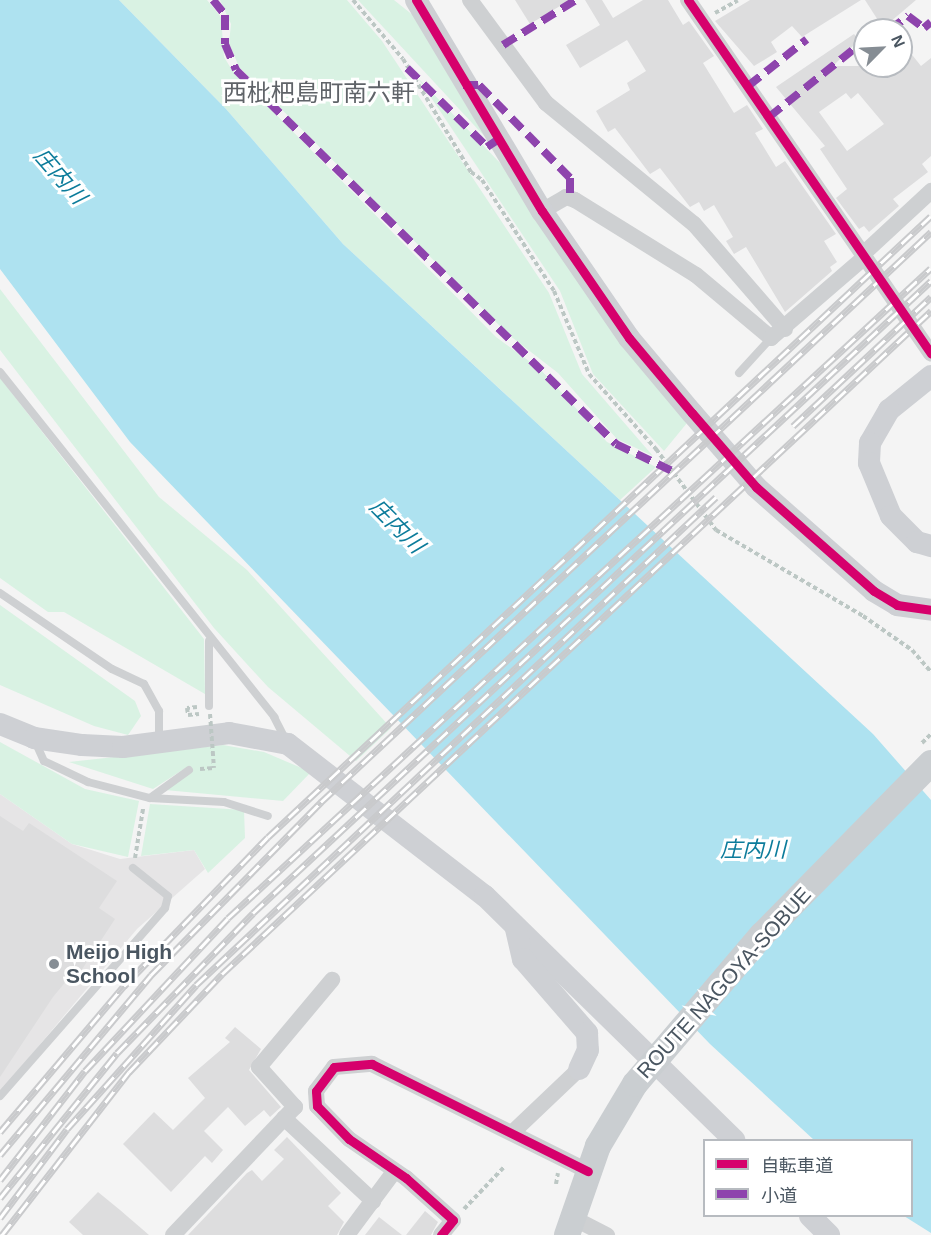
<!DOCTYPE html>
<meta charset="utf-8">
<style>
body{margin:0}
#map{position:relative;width:931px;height:1235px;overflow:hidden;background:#f4f4f4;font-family:Arial,"Noto Sans JP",sans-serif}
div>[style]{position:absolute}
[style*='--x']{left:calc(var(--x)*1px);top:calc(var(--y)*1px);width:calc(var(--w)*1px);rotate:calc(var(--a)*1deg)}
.education>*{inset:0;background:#e6e5e6}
.green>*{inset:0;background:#d9f2e3}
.water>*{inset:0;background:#aee2f0}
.building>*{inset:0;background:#ddddde}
.path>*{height:4px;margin-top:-2px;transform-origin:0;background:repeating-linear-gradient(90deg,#bcc7c4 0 4.5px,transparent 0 7.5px)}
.lane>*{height:8px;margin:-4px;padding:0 4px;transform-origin:4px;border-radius:4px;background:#ced0d2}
.street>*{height:16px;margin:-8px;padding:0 8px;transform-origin:8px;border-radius:8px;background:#ced0d2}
.secondary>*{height:22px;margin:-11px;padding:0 11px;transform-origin:11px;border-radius:11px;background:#ced0d4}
.primary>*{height:26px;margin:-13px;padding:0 13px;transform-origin:13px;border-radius:13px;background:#caced1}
.rail>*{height:7px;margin-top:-3.5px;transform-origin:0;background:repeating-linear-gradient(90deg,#fff 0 14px,#c9cacc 0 28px);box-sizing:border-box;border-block:2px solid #c9cacc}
.path-bridge>*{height:4px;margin-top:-2px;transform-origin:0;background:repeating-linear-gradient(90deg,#bcc7c4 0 4.5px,transparent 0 7.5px)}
.primary-bridge>*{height:26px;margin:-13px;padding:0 13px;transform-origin:13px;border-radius:13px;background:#caced1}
.quiet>*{height:8px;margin-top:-4px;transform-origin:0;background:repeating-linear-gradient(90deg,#8e44ad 0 15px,transparent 0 23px)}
.cycleway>*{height:9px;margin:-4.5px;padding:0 4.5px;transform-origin:4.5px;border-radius:4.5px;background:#d6006c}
.dots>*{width:16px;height:16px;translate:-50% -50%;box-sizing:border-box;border:3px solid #fff;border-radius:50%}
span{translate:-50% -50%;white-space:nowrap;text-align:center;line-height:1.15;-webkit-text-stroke:6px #fff;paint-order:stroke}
.poi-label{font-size:21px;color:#4a5661;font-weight:700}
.left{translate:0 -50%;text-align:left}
.street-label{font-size:21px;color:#4a5661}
.water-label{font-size:22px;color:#0c7c9b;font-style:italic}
.quarter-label{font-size:24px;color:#5f6368}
.legend{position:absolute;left:703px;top:1139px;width:210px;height:78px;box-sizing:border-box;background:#fff;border:2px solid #b7bbc0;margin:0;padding:8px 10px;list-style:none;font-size:18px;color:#4a5661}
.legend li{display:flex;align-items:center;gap:12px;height:30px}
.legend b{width:30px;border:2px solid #b7bbc0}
.north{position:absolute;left:853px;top:18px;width:60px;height:60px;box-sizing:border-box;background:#fff;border:2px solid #b7bbc0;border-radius:50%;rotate:66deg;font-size:16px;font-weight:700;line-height:24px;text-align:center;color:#4a5661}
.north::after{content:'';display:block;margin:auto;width:21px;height:27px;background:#868d94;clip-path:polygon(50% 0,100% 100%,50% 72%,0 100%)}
</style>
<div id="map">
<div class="education">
<div style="clip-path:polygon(0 794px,72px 844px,120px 859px,194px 850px,205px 869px,137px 929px,0 1092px)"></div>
</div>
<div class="green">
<div style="clip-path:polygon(119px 0,207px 0,221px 17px,224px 57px,232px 70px,496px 337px,540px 369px,607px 442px,656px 467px,620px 500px,343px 244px,226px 109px)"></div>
<div style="clip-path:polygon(220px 0,347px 0,382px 41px,549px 293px,582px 374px,653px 456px,617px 439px,558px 373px,509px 335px,239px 67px,229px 43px,231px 24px)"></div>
<div style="clip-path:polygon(358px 0,394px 0,414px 16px,485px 137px)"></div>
<div style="clip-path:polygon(418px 78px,503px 166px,687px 423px,664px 451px,593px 374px,560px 291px)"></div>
<div style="clip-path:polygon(0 289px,159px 497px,247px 570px,391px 728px,356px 761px,268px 687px,214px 628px,0 350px)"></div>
<div style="clip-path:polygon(0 378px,204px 639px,205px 694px,64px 612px,48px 612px,0 578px)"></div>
<div style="clip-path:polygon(0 605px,135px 701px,141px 716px,128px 735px,94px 726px,0 685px)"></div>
<div style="clip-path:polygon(0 742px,85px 789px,139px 801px,128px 857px,72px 844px,0 794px)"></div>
<div style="clip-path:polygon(223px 745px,264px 752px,311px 772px,283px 801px,165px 790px,187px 767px,153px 789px,69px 762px)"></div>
<div style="clip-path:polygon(150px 804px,244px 810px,245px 838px,208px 873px,194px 850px,141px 856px)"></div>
</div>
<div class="water">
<div style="clip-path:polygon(0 0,119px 0,226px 109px,343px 244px,873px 734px,931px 800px,931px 1233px,904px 1216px,912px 1216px,912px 1140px,814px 1140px,710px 1044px,130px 442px,0 269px)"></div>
</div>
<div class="building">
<div style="clip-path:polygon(515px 0,570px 0,530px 24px)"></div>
<div style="clip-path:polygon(585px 0,602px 0,613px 18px,643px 0,668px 0,683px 25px,689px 21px,714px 56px,703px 63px,734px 113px,747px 105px,763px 129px,755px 133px,776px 167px,785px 161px,836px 234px,824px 241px,837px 262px,830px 267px,832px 271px,785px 312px,746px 247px,734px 254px,726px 241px,733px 237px,714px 205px,704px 211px,699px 202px,690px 207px,660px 168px,650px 174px,615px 128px,608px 132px,596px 111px,630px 90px,627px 83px,646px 71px,627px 40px,580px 68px,566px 45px,600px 25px)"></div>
<div style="clip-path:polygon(750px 0,861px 0,802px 37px,792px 26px,771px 42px,777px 52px,754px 66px,715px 21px)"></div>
<div style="clip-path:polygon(865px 0,916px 0,883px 28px)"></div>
<div style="clip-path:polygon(evenodd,854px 34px,859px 40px,833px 66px,901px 66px,901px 41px,921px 66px,931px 58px,931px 156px,922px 164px,928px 172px,893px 199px,899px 206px,869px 232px,864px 226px,859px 229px,836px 198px,847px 189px,820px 149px,825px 146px,776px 87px,854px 34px,846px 93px,851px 99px,858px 93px,884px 124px,847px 151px,819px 112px,846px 93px)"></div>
<div style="clip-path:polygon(0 816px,23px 831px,29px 823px,117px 881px,99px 908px,115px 919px,77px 977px,72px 974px,53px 997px,0 1077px)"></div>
<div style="clip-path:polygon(235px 1027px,261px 1049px,249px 1070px,281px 1107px,270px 1117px,264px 1110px,245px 1126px,228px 1107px,204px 1131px,223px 1150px,212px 1163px,205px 1156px,171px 1192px,123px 1144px,154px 1112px,173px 1130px,205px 1098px,188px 1078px,230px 1042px,225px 1038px)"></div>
<div style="clip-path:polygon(287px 1137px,341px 1193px,328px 1206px,344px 1222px,337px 1235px,188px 1235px,247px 1173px,252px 1170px,262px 1181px,284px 1159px,274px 1150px)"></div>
<div style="clip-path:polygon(98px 1192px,120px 1210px,149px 1235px,83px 1235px,69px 1222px)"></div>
<div style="clip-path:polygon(425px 1211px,438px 1222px,431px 1235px,406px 1235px)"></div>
<div style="clip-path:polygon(379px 1217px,402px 1235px,365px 1235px)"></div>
</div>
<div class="path">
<div style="--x:353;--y:0;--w:77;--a:49.7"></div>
<div style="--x:403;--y:59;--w:132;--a:59"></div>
<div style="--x:471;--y:172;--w:14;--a:36"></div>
<div style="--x:482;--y:180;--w:132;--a:57"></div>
<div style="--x:554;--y:291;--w:90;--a:67.1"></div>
<div style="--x:589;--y:374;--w:101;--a:48.2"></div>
<div style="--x:656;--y:449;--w:101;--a:53.5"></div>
<div style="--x:716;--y:530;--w:170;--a:30.3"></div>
<div style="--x:863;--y:616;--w:60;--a:34.8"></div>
<div style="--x:912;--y:650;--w:29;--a:49"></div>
<div style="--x:715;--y:13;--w:26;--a:-29"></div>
<div style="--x:197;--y:707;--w:10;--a:174"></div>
<div style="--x:187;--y:708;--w:7;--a:82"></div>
<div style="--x:188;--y:715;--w:11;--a:-5"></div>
<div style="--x:200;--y:769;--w:14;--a:-4"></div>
<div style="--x:135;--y:858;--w:50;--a:-80.7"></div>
<div style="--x:556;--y:1184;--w:11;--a:-80"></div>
<div style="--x:464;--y:1209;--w:59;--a:-46.4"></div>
</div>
<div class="lane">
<div style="--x:0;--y:372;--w:441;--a:51.5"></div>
<div style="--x:274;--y:717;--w:27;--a:63"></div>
<div style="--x:739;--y:373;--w:47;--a:-47.6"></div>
<div style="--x:0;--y:593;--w:135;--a:34.2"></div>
<div style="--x:112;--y:669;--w:35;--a:25"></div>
<div style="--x:144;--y:684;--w:31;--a:61"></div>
<div style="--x:159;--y:711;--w:29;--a:90"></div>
<div style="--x:209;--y:641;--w:65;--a:90"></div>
<div style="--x:35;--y:741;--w:22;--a:66"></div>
<div style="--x:44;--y:761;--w:49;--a:25.5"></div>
<div style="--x:88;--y:782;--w:64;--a:14.5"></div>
<div style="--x:150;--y:798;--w:48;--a:-35.7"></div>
<div style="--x:150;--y:798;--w:74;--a:3.1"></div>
<div style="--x:224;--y:802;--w:46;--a:17.7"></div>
<div style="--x:0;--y:1096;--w:250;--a:-48.7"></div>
<div style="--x:165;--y:908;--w:12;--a:-76"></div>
<div style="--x:168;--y:896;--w:45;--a:-141.3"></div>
</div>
<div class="street">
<div style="--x:470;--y:0;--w:128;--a:53.6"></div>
<div style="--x:546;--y:103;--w:191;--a:39.3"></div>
<div style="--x:694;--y:224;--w:139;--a:49.1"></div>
<div style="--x:688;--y:0;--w:429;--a:55.5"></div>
<div style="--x:542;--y:211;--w:28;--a:-30"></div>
<div style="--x:566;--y:197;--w:9;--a:18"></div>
<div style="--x:575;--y:200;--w:142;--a:31.8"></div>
<div style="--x:696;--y:275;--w:98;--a:40"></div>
<div style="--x:771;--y:338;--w:124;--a:-40.8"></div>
<div style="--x:863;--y:254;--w:93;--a:-42.8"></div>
<div style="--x:284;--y:1118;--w:122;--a:43"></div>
<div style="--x:514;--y:1131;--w:90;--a:-43.6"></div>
<div style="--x:575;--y:1219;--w:36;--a:27"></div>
<div style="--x:173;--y:1235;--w:177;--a:-46.4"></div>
<div style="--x:295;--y:1107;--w:54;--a:-132"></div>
<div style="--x:259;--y:1067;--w:114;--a:-50"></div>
<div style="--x:347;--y:1235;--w:77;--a:-53.4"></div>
<div style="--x:441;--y:1235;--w:19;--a:-51"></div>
<div style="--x:453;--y:1220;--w:63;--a:-138.2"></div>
<div style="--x:406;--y:1178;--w:69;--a:-145.6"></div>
<div style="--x:349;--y:1139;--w:46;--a:-134.1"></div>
<div style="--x:317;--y:1106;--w:15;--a:-94"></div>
<div style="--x:316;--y:1091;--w:30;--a:-53"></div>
<div style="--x:334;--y:1067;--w:38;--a:-5"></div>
<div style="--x:372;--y:1064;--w:241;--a:26.4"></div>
</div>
<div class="secondary">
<div style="--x:416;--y:0;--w:246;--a:59.2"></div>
<div style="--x:542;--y:211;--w:154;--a:55.6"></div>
<div style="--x:629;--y:338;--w:98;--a:50"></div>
<div style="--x:692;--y:413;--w:98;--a:49.1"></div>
<div style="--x:756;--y:487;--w:157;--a:41.4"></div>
<div style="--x:874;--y:591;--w:27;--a:31"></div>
<div style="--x:897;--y:605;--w:34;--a:8"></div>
<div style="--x:931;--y:376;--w:54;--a:141"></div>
<div style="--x:889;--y:410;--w:38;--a:120"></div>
<div style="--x:870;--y:443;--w:20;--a:93"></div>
<div style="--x:869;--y:463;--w:57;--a:67.5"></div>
<div style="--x:891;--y:516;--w:37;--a:45"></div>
<div style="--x:917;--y:542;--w:15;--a:16"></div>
<div style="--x:0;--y:724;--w:37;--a:22"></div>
<div style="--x:34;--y:738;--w:49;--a:8.3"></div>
<div style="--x:82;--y:745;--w:41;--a:2.8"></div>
<div style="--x:123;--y:747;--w:107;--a:-7.5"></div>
<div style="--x:229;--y:733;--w:60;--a:10.6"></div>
<div style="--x:288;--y:744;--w:249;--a:37.7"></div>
<div style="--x:485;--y:896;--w:349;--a:44.4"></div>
<div style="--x:516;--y:929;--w:31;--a:77"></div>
<div style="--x:523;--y:959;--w:98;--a:49.1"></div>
<div style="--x:587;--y:1033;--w:17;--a:87"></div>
<div style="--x:588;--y:1050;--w:21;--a:115"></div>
<div style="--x:810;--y:1216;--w:27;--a:45"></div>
</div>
<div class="primary">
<div style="--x:567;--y:1235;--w:94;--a:-70.8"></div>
<div style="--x:598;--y:1146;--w:72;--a:-59.2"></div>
</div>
<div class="rail">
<div style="--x:793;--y:426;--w:189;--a:-43.1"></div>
<div style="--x:0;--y:1132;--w:192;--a:-49.7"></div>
<div style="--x:124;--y:986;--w:207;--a:-46"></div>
<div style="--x:268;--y:837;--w:908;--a:-43.13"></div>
<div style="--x:0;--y:1155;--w:235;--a:-50"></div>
<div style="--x:151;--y:975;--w:243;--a:-45.5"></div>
<div style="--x:321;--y:802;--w:835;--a:-43.06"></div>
<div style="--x:0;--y:1180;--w:138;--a:-52.1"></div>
<div style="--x:85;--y:1071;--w:209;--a:-46.9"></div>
<div style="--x:228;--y:918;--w:957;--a:-42.76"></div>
<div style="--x:0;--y:1198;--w:186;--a:-51.1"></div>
<div style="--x:117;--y:1053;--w:195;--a:-45.8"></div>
<div style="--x:253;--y:913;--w:927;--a:-42.99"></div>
<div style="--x:0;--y:1218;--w:111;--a:-53"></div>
<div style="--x:67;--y:1129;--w:193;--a:-48.1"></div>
<div style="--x:196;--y:985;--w:713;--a:-43.18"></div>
<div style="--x:2;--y:1235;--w:207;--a:-52.1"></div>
<div style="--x:129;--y:1072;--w:135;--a:-46.5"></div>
<div style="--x:222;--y:974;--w:971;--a:-43.08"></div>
</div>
<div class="path-bridge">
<div style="--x:210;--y:714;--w:54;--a:85.8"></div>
<div style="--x:922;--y:743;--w:13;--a:-45"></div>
</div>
<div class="primary-bridge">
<div style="--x:635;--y:1084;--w:196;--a:-49.6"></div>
<div style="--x:762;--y:935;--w:241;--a:-45.5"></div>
</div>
<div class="quiet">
<div style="--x:213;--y:0;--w:19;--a:51"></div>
<div style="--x:225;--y:15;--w:29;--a:90"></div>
<div style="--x:225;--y:44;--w:28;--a:67"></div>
<div style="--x:236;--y:70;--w:533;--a:44.54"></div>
<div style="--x:616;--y:444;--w:62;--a:25.7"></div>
<div style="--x:889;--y:30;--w:24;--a:-36"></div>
<div style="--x:908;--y:16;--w:20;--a:37"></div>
<div style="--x:924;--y:28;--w:9;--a:-41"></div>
<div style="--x:503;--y:45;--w:86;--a:-31.7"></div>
<div style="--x:407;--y:68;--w:112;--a:44.6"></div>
<div style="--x:487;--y:147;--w:11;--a:-34"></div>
<div style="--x:463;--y:85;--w:16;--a:0"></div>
<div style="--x:479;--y:85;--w:130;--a:45.6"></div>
<div style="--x:570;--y:178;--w:20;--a:90"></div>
<div style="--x:748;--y:86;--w:75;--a:-38.5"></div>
<div style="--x:769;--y:117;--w:123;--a:-38.7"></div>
</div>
<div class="cycleway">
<div style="--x:416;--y:0;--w:246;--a:59.2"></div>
<div style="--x:542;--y:211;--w:154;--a:55.6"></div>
<div style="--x:629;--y:338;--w:98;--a:50"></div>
<div style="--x:692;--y:413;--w:98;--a:49.1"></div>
<div style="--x:756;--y:487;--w:157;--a:41.4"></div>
<div style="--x:874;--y:591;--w:27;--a:31"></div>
<div style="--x:897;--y:605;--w:34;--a:8"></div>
<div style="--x:688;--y:0;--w:429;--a:55.5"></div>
<div style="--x:441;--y:1235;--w:19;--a:-51"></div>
<div style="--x:453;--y:1220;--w:63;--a:-138.2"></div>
<div style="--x:406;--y:1178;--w:69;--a:-145.6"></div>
<div style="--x:349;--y:1139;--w:46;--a:-134.1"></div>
<div style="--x:317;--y:1106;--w:15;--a:-94"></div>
<div style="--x:316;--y:1091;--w:30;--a:-53"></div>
<div style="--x:334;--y:1067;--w:38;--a:-5"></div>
<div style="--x:372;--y:1064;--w:241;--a:26.4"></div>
</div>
<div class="dots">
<div style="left:54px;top:964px;background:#868d94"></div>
</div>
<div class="poi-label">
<span class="left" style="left:66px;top:964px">Meijo High<br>School</span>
</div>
<div class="street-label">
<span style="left:724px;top:983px;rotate:-48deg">ROUTE NAGOYA-SOBUE</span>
</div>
<div class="water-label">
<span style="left:60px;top:176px;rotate:49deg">庄内川</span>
<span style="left:397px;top:526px;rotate:45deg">庄内川</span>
<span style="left:753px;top:850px">庄内川</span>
</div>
<div class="quarter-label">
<span style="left:319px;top:93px">西枇杷島町南六軒</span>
</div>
<ul class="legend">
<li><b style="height:8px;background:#d6006c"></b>自転車道</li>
<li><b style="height:8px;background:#8e44ad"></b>小道</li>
</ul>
<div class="north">N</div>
</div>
